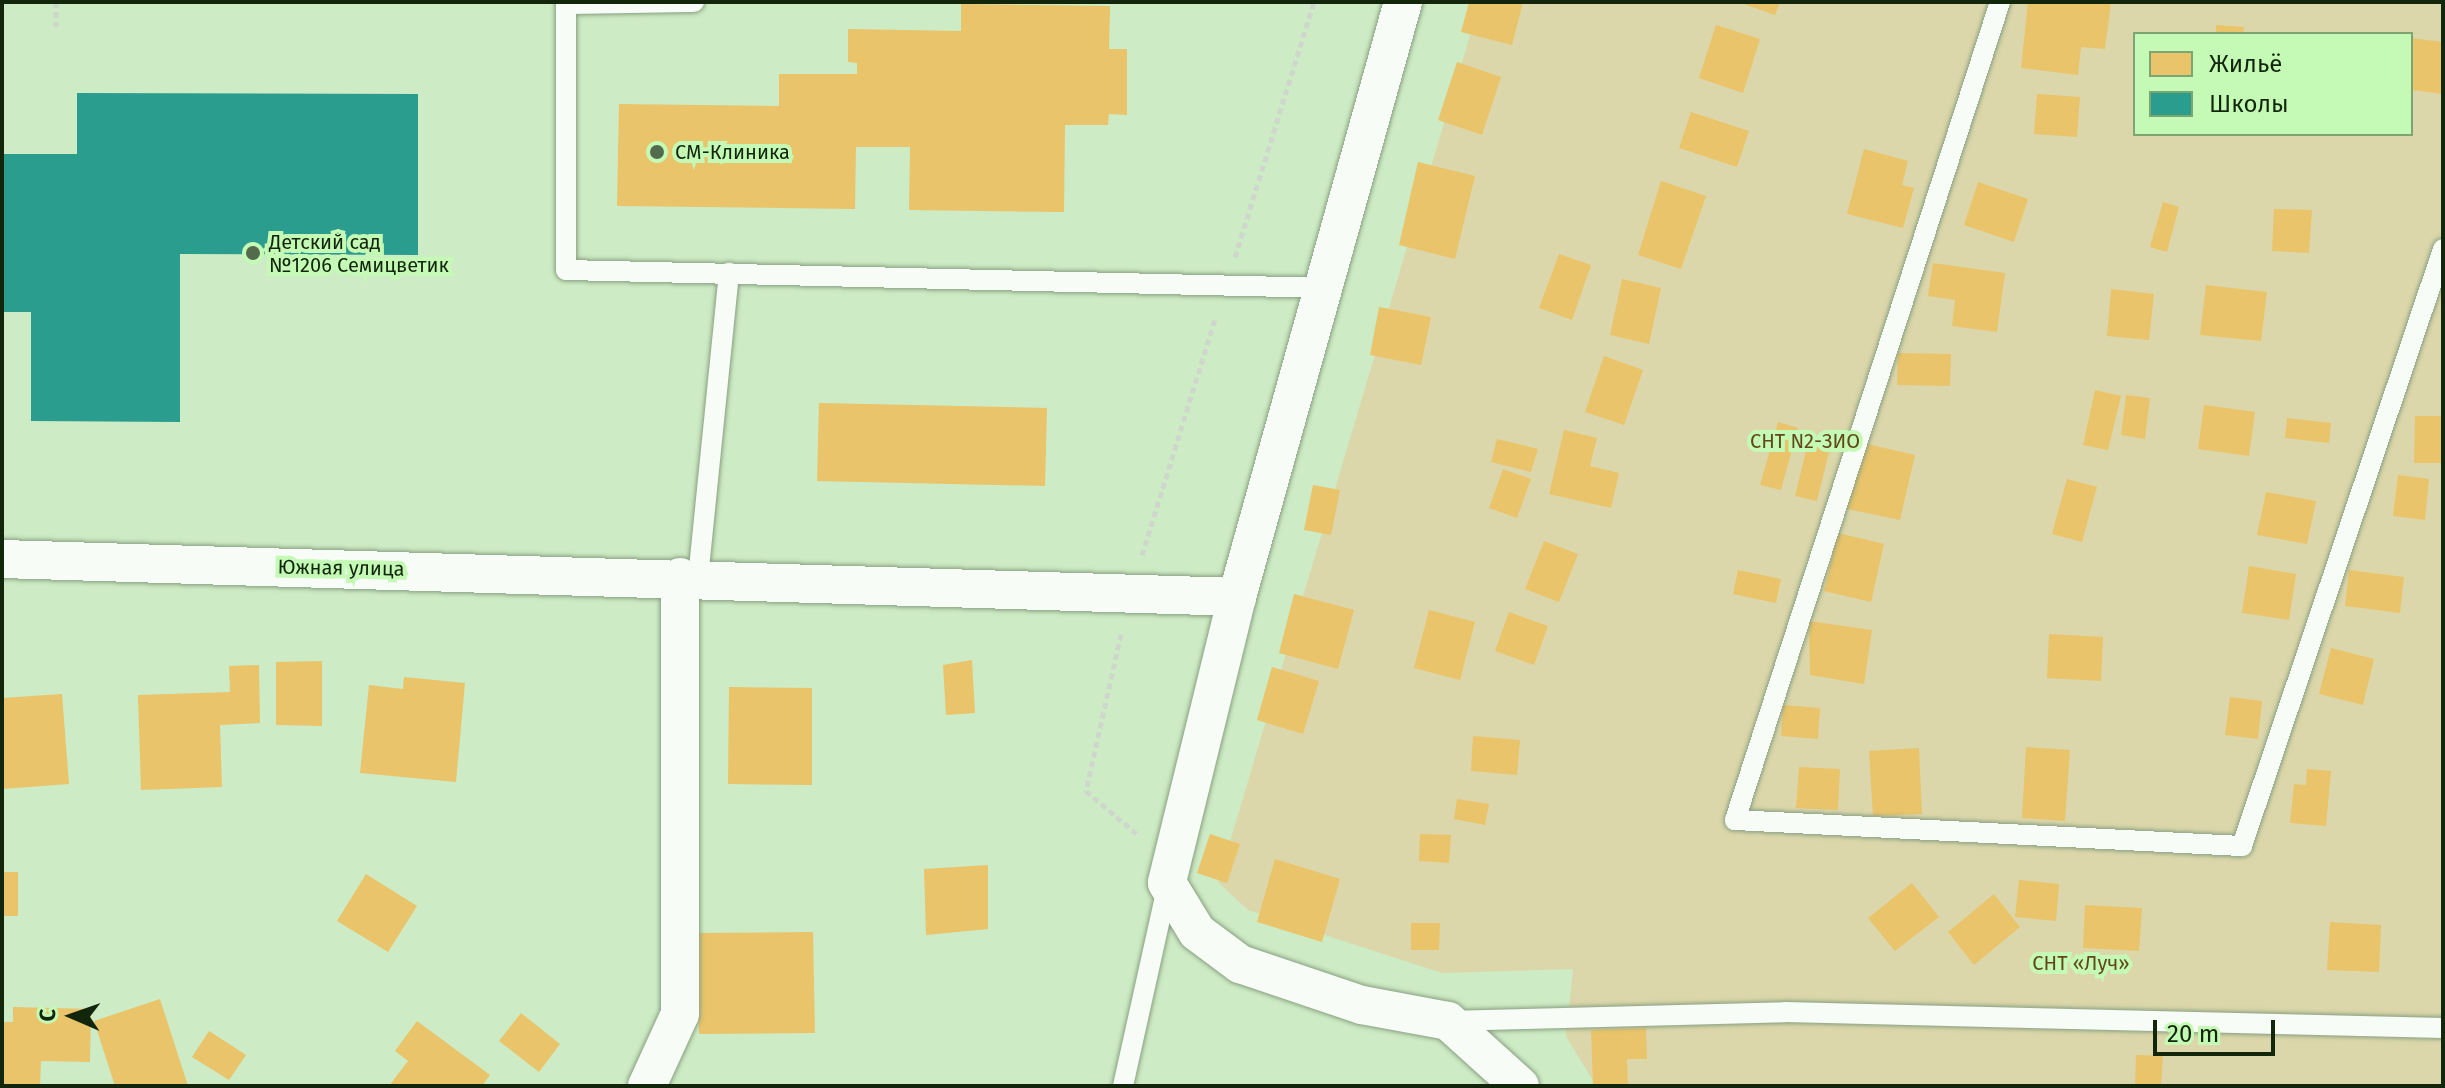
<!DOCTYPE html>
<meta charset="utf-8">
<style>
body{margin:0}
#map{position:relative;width:2445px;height:1088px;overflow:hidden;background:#cdebc4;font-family:"Fira Sans",sans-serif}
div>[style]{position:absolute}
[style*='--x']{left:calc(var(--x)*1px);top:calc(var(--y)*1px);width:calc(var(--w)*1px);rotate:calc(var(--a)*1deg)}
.green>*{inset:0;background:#dcd7aa}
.homes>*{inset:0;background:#e9c46a}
.schools>*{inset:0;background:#2a9d8f}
.path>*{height:5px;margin-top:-2.5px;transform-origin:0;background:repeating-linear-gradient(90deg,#cfd7cc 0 6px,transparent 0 10px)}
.roads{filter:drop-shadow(0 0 2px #89a082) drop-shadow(0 0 2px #89a082)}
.service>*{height:20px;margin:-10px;padding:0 10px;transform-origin:10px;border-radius:10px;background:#f8fcf6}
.minor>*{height:38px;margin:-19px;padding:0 19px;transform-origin:19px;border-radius:19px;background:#f8fcf6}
.dots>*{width:22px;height:22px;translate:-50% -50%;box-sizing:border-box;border:4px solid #c4fab5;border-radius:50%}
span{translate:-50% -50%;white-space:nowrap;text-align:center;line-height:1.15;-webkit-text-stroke:8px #c4fab5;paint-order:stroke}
.poi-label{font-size:20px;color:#12260b}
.left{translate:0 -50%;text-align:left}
.park-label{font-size:20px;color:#624818}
.street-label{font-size:20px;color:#12260b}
.frame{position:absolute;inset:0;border:4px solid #12260b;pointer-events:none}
.legend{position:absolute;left:2133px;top:32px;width:280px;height:104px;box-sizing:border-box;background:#c4fab5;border:2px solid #7da571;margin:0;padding:10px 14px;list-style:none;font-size:24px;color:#12260b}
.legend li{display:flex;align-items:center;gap:16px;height:40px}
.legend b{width:40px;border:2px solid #7da571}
.north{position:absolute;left:32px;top:976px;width:80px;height:80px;-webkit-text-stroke:6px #c4fab5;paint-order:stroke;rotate:272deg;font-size:22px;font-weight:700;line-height:32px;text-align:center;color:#12260b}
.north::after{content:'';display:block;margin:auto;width:28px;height:36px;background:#12260b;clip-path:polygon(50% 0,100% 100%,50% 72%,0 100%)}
.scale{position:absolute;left:2153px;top:1020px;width:122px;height:36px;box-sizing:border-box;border:4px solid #12260b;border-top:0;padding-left:10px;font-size:24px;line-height:28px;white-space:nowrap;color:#12260b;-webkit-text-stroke:6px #c4fab5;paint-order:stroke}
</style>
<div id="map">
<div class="green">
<div style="clip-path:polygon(evenodd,1480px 2px,2443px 2px,2443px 1086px,1596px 1086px,1566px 1036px,1573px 969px,1442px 973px,1248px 910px,1218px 882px,1480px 2px,2135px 34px,2411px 34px,2411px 134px,2135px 134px,2135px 34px)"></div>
</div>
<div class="homes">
<div style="clip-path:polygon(1469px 2px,1523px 2px,1512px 45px,1461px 32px)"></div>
<div style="clip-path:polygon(1738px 2px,1780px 2px,1775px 15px)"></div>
<div style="clip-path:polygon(2028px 2px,2111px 2px,2105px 49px,2081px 47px,2078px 75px,2021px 68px)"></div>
<div style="clip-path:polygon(961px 4px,1110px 6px,1109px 49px,1127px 49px,1127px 115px,1109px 114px,1108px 125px,1065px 125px,1064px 212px,909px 210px,910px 147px,856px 147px,855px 209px,617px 206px,619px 104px,779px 106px,779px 74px,857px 74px,857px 63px,848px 62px,848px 29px,961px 31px)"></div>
<div style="clip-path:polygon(1716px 25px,1760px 39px,1743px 93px,1699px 78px)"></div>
<div style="clip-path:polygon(2216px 25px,2244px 27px,2243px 34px,2216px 34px)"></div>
<div style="clip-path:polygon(2411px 38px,2443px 42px,2443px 94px,2411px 90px)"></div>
<div style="clip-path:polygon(1457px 62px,1501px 77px,1482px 135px,1438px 120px)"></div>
<div style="clip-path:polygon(2037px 94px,2080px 97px,2077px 137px,2034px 134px)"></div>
<div style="clip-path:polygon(1691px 112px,1749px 131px,1737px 167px,1679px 148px)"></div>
<div style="clip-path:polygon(1864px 149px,1908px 161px,1902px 185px,1914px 188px,1903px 228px,1847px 214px)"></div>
<div style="clip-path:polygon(1418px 162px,1475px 176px,1455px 259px,1399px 245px)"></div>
<div style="clip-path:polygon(1661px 181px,1706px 196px,1681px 269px,1638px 255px)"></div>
<div style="clip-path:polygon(1978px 182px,2028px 199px,2014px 242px,1964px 225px)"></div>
<div style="clip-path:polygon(2163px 202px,2179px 207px,2167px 252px,2150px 247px)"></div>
<div style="clip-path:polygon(2274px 209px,2312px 210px,2309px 253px,2272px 251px)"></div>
<div style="clip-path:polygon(1559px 254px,1591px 265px,1572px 320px,1539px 308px)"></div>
<div style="clip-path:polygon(1933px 263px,2005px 273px,1997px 332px,1952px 326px,1955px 300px,1928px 296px)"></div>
<div style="clip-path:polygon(1622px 279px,1661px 288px,1649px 344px,1610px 335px)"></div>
<div style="clip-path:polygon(2206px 285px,2267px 292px,2261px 341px,2200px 335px)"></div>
<div style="clip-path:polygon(2111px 289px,2154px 294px,2149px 340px,2107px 336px)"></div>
<div style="clip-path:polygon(1379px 307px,1431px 317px,1421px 365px,1370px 355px)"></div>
<div style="clip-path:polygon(1898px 353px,1951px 354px,1950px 386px,1897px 385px)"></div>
<div style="clip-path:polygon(1604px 356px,1643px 370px,1624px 425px,1585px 412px)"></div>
<div style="clip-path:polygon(2095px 390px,2121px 396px,2108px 450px,2083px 445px)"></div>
<div style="clip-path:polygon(2126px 395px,2150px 398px,2145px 439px,2121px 435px)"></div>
<div style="clip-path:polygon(819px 403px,1047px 408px,1045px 486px,817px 481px)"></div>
<div style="clip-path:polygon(2204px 405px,2255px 412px,2249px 456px,2198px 449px)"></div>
<div style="clip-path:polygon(2415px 416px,2443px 416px,2443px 463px,2414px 463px)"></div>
<div style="clip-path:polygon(2287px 418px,2331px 423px,2329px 443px,2285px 438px)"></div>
<div style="clip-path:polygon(1778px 422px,1798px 428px,1781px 490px,1760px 485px)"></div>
<div style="clip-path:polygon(1564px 430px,1597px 438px,1590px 466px,1619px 473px,1611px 508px,1549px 494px)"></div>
<div style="clip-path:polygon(1809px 438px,1831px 444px,1817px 501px,1795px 496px)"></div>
<div style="clip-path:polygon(1497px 439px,1538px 449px,1531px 472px,1491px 462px)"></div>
<div style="clip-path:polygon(1863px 443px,1915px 455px,1900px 520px,1847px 509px)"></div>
<div style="clip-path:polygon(1503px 469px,1531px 479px,1517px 518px,1489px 508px)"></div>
<div style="clip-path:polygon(2398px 475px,2429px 479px,2425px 520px,2393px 516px)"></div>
<div style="clip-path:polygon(2067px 479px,2097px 487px,2082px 542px,2052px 534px)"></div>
<div style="clip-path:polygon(1313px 485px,1340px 490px,1331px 535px,1304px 530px)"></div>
<div style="clip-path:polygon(2266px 492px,2316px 501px,2307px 544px,2257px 535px)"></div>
<div style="clip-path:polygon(1838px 533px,1884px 544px,1871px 602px,1824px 591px)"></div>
<div style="clip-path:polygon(1544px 541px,1578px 554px,1559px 602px,1525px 589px)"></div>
<div style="clip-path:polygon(2249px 566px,2296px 574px,2289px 620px,2242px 613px)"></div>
<div style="clip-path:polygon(1738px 570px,1781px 579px,1776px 603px,1733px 594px)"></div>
<div style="clip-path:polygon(2349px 570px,2404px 577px,2400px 613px,2345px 606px)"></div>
<div style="clip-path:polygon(1294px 594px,1354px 610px,1338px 669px,1279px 653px)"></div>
<div style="clip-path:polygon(1429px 610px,1475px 622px,1460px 680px,1414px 668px)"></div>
<div style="clip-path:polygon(1509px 612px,1548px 626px,1534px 665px,1495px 651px)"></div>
<div style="clip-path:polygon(1809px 621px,1872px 630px,1864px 684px,1810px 675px)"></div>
<div style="clip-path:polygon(2049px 634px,2103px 637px,2101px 681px,2047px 678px)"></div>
<div style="clip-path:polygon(2331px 648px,2374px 659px,2363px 705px,2319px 694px)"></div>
<div style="clip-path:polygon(972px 660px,975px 713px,946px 715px,943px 665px)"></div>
<div style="clip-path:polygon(322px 661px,322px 726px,276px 725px,276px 662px)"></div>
<div style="clip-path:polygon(259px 665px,260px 723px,220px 725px,222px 787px,141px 790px,138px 695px,230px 692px,229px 666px)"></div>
<div style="clip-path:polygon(1272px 667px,1319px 681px,1303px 734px,1257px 720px)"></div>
<div style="clip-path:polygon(404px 677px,465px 683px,456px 782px,360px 773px,369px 685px,403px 689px)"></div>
<div style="clip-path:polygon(729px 687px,812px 688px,812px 785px,728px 784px)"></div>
<div style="clip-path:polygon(62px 694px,69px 784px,2px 789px,2px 698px)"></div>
<div style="clip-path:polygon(2230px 697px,2262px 701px,2258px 739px,2225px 735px)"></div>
<div style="clip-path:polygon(1783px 705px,1820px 708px,1818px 739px,1781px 736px)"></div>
<div style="clip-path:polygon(1473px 736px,1520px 740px,1517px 775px,1471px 771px)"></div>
<div style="clip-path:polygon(2026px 747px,2070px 750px,2065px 821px,2022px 818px)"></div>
<div style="clip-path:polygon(1919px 748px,1922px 814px,1873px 816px,1869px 751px)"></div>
<div style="clip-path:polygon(1799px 767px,1840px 769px,1838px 810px,1796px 808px)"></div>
<div style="clip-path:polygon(2307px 769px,2331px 771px,2326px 826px,2290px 823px,2294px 784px,2306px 785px)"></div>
<div style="clip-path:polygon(1457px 799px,1489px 804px,1485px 825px,1454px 819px)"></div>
<div style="clip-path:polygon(1210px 834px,1240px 844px,1227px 883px,1197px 873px)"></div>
<div style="clip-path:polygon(1420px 834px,1451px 835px,1449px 863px,1419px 861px)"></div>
<div style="clip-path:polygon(1275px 859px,1340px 879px,1322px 942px,1257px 922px)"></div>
<div style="clip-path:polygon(988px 865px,988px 929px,926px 935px,924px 869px)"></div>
<div style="clip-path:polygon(2px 872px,18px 872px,18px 916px,2px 916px)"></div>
<div style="clip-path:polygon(366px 874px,417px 906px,388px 952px,337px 921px)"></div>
<div style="clip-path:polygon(2019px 880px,2059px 884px,2056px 921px,2015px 917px)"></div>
<div style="clip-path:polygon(1912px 883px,1939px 917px,1895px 951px,1868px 918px)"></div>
<div style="clip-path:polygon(1994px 894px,2020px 927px,1974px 965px,1948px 932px)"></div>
<div style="clip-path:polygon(2085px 905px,2142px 908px,2139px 951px,2083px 948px)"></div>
<div style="clip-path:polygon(2330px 922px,2381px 925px,2379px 972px,2327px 970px)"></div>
<div style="clip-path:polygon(1411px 923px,1440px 923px,1439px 950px,1411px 950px)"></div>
<div style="clip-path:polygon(813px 932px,815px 1033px,699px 1034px,698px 933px)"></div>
<div style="clip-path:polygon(160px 999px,188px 1086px,115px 1086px,94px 1021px)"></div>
<div style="clip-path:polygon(13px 1007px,91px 1009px,90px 1062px,41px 1061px,40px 1086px,2px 1086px,2px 1022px,13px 1022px)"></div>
<div style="clip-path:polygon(521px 1013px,560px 1044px,539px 1072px,499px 1041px)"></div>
<div style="clip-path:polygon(417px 1021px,490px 1075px,482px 1086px,389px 1086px,408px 1061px,395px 1051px)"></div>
<div style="clip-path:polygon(1646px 1028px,1647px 1059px,1627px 1059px,1628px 1086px,1593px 1086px,1591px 1030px)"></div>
<div style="clip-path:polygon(209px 1031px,246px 1055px,229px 1080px,192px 1057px)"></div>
<div style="clip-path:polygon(2136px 1055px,2163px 1056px,2161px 1086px,2135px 1086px)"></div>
</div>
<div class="schools">
<div style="clip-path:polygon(77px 93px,418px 94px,418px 255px,180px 254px,180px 422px,31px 421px,31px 312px,2px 312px,2px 154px,77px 154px)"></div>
</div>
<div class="path">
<div style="--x:56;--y:27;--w:25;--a:-90"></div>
<div style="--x:1235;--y:257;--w:267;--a:-72.8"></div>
<div style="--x:1142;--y:555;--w:250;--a:-72.8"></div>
<div style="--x:1121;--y:634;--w:161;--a:102.6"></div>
<div style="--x:1086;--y:791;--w:68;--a:40.2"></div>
</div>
<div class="roads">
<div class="service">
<div style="--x:566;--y:2;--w:268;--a:90"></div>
<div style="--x:566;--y:270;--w:762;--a:1.35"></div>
<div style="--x:2000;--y:2;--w:860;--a:107.95"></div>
<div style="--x:1735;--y:820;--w:508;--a:2.94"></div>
<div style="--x:2242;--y:846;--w:630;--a:-71.39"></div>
<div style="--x:566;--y:4;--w:128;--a:-0.9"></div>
<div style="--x:698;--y:578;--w:307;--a:-84.2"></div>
<div style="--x:1448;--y:1021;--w:337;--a:-1.5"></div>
<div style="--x:1785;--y:1012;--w:658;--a:1.39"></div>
<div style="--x:1123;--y:1086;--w:204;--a:-77.5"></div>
</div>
<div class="minor">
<div style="--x:1403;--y:2;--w:618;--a:105.59"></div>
<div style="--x:1237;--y:597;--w:294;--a:103.8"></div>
<div style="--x:1167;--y:883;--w:57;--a:58.5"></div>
<div style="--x:1197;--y:932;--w:54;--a:36.7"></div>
<div style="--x:1240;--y:964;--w:129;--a:18.6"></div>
<div style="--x:1362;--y:1005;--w:87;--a:10.5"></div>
<div style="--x:1448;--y:1021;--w:97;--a:42.1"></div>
<div style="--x:2;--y:559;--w:1236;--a:1.76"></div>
<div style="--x:647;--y:1086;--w:79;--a:-65.4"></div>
<div style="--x:680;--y:1014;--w:437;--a:-90"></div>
</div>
</div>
<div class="dots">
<div style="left:657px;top:152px;background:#536b4c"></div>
<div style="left:253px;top:253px;background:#536b4c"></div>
</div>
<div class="poi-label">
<span class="left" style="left:675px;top:152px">СМ-Клиника</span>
<span class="left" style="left:269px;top:254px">Детский сад<br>№1206 Семицветик</span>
</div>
<div class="park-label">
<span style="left:1805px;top:441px">СНТ N2-ЗИО</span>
<span style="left:2081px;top:963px">СНТ «Луч»</span>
</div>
<div class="street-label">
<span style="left:341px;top:568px;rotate:1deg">Южная улица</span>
</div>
<div class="frame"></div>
<ul class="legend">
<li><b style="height:22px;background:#e9c46a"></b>Жильё</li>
<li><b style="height:22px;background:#2a9d8f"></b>Школы</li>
</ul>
<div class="north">С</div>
<div class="scale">20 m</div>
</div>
